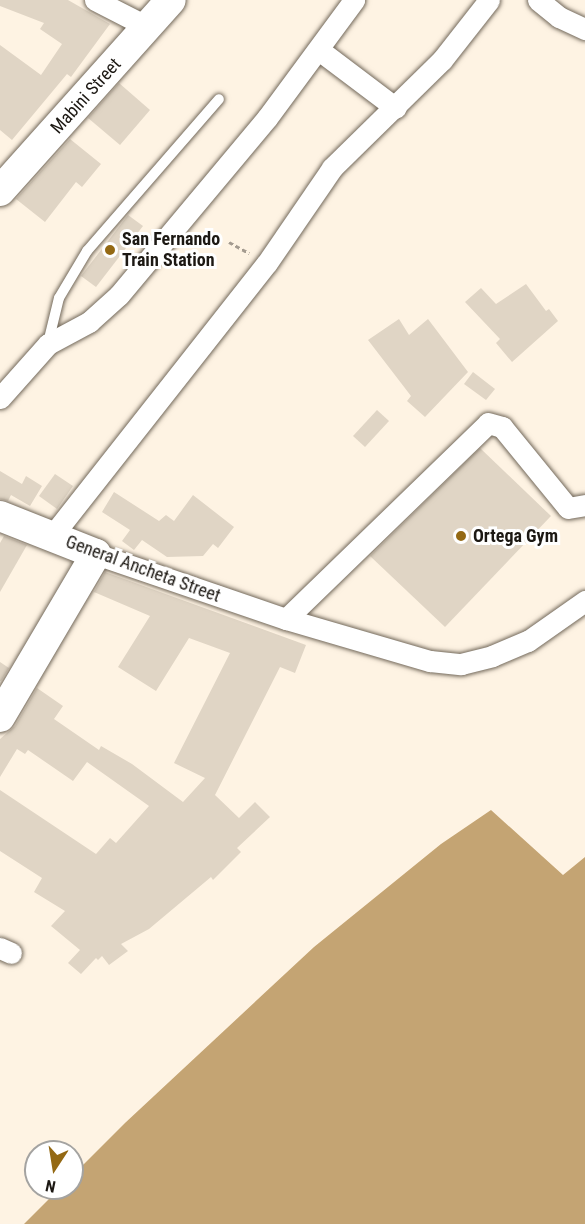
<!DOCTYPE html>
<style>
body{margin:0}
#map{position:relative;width:585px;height:1224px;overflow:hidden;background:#fef3e3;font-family:"Roboto Condensed",sans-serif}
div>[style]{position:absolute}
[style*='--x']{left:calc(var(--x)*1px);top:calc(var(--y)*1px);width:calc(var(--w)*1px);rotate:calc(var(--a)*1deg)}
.water>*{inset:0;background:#c4a473}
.building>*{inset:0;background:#e0d5c5}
.path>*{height:3px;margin-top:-1.5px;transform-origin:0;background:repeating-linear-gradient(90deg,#a49b90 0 4.5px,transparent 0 7.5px)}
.roads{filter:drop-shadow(0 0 2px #72685a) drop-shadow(0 0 2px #72685a)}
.lane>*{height:10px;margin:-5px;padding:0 5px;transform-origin:5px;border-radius:5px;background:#fff}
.street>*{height:21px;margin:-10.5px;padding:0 10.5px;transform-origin:10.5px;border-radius:10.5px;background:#fff}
.secondary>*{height:30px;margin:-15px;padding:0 15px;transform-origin:15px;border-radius:15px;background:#fff}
.dots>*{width:16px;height:16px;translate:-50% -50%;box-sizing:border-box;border:3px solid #fff;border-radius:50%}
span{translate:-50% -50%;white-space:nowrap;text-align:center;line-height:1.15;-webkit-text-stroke:6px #fff;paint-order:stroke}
.street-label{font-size:18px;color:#1c1813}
.poi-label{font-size:18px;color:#1c1813;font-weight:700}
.left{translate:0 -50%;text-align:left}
.north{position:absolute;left:24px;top:1140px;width:60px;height:60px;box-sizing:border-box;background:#fff;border:2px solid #a4a3a1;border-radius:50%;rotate:192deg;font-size:16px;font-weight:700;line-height:24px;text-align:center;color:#1c1813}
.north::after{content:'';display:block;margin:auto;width:21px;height:27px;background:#946914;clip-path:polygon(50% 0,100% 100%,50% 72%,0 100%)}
</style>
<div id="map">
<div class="water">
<div style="clip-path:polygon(491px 810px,563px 875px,585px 857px,585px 1224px,24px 1224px,60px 1188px,72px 1188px,72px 1176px,125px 1123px,314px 947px,441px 844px)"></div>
</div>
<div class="building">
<div style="clip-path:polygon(0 0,68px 0,110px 24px,71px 77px,67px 74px,12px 140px,0 130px,0 45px,41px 75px,62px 44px,40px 29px,44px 23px,0 6px)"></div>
<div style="clip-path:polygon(119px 83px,150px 110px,120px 145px,88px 118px)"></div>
<div style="clip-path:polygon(70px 139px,101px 164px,82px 187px,76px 182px,45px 222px,16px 199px)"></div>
<div style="clip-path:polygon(128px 215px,143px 226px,96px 287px,81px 276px)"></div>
<div style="clip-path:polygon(526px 284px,546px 311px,549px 309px,558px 321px,512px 362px,496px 343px,500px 339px,465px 302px,481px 288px,496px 304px)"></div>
<div style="clip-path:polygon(399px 319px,409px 335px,428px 319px,468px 372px,425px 417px,407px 401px,411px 396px,368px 340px)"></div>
<div style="clip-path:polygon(473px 372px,495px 389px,486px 400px,464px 384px)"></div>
<div style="clip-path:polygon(377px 410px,389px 421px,365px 447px,353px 436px)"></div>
<div style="clip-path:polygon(480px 448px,551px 516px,445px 627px,370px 556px)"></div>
<div style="clip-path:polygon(0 471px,22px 484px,26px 476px,42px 486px,30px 506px,11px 495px,8px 501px,0 499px)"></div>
<div style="clip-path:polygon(55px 474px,73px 486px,57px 509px,39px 496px)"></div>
<div style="clip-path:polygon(114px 492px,159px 521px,166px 515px,174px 521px,193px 495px,234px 527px,218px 548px,213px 544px,203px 556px,167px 557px,142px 540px,134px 550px,122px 541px,130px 530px,102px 512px)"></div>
<div style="clip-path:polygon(4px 536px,27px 545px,0 592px,0 543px)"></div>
<div style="clip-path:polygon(105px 572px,306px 645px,295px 673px,280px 667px,215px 795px,239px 818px,255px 802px,270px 817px,237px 848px,241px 852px,213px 880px,211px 877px,149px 929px,121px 944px,128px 951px,109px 965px,102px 956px,98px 960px,96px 958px,81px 974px,68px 963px,80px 950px,51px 926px,65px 911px,34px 892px,42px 878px,0 851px,0 790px,96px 854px,110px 838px,116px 843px,149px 806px,87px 762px,73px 781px,28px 750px,25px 754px,17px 749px,0 777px,0 739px,15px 726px,37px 688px,63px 706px,54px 719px,99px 750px,101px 746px,132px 764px,183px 802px,205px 778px,174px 763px,230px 653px,189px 638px,156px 691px,118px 667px,150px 616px,94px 592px)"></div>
<div style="clip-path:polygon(0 662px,9px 668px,1px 681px,0 681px)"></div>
</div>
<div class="path">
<div style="--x:229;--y:242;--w:23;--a:29"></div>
</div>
<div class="roads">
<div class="lane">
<div style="--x:48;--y:343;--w:46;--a:-76.3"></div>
<div style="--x:59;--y:298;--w:55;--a:-59.2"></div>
<div style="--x:87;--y:251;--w:201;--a:-49"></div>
</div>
<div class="street">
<div style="--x:95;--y:0;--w:59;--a:27"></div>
<div style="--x:538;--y:0;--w:27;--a:39"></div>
<div style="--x:559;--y:17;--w:29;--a:25"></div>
<div style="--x:319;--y:50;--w:96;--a:37"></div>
<div style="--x:0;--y:398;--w:72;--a:-48.4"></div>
<div style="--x:48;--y:344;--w:47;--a:-28.2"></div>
<div style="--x:89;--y:322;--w:40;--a:-42"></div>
<div style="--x:119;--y:295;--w:231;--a:-50.1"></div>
<div style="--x:267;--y:118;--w:147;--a:-53.6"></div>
<div style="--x:52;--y:536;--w:347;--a:-51.8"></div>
<div style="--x:267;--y:263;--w:115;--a:-55.6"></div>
<div style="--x:332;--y:168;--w:154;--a:-44.5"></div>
<div style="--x:442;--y:60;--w:76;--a:-51.9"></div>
<div style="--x:96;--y:554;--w:201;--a:18.9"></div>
<div style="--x:286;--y:619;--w:150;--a:16.3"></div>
<div style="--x:430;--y:661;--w:31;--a:6"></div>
<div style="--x:461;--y:664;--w:32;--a:-14"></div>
<div style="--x:492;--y:656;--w:39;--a:-23"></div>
<div style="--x:528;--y:641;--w:70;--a:-35.1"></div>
<div style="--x:286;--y:619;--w:281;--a:-44.1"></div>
<div style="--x:488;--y:423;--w:15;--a:16"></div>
<div style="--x:502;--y:427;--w:104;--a:50.8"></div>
<div style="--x:568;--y:508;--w:17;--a:-10"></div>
<div style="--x:0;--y:948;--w:12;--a:24"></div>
</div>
<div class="secondary">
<div style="--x:0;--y:191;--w:256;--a:-48.2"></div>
<div style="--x:0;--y:516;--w:103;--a:21.6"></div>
<div style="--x:96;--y:554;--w:189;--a:120.5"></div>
</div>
</div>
<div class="dots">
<div style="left:110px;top:250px;background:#946914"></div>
<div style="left:461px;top:536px;background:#946914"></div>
</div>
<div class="street-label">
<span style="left:86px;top:96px;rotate:-48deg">Mabini Street</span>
<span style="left:143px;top:569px;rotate:20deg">General Ancheta Street</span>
</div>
<div class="poi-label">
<span class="left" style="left:122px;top:250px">San Fernando<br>Train Station</span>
<span class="left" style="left:473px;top:536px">Ortega Gym</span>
</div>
<div class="north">N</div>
</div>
